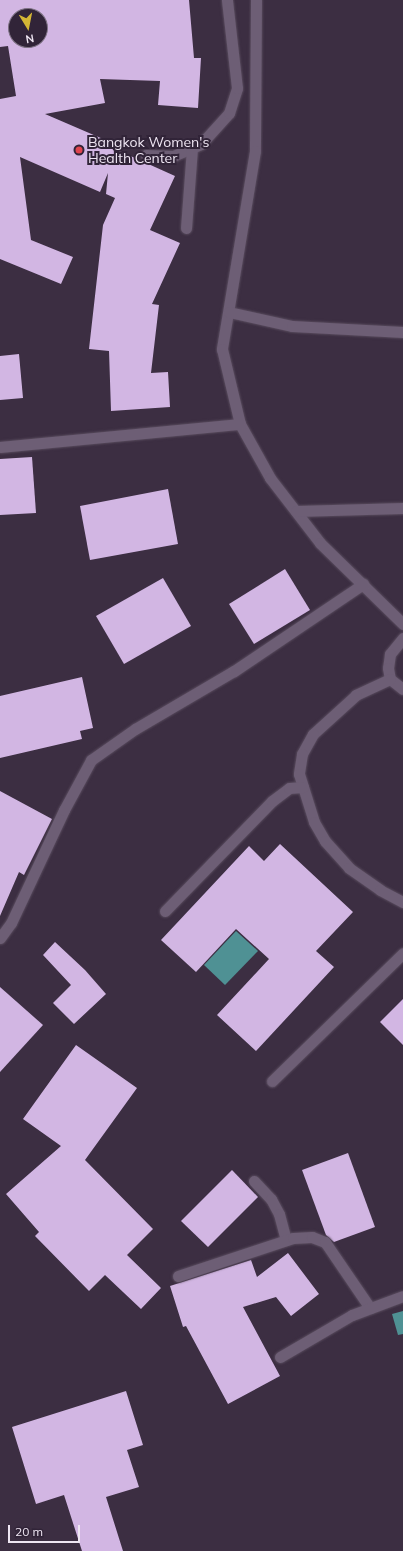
<!DOCTYPE html>
<style>
body{margin:0}
#map{position:relative;width:403px;height:1551px;overflow:hidden;background:#3c2e42;font-family:Mulish,sans-serif}
div>[style]{position:absolute}
[style*='--x']{left:calc(var(--x)*1px);top:calc(var(--y)*1px);width:calc(var(--w)*1px);rotate:calc(var(--a)*1deg)}
.water>*{inset:0;background:#4f9194}
.building>*{inset:0;background:#d2b6e3}
.roads{filter:drop-shadow(0 0 1px #584b5d) drop-shadow(0 0 1px #584b5d)}
.service>*{height:11px;margin:-5.5px;padding:0 5.5px;transform-origin:5.5px;border-radius:5.5px;background:#6d5e75}
.minor>*{height:11px;margin:-5.5px;padding:0 5.5px;transform-origin:5.5px;border-radius:5.5px;background:#6d5e75}
.dots>*{width:11px;height:11px;translate:-50% -50%;box-sizing:border-box;border:2px solid #312438;border-radius:50%}
span{translate:-50% -50%;white-space:nowrap;text-align:center;line-height:1.15;-webkit-text-stroke:4px #312438;paint-order:stroke}
.poi-label{font-size:14px;color:#efe6f3}
.left{translate:0 -50%;text-align:left}
.north{position:absolute;left:8px;top:8px;width:40px;height:40px;box-sizing:border-box;background:#312438;border:1px solid #7d7283;border-radius:50%;rotate:170deg;font-size:11px;font-weight:700;line-height:16px;text-align:center;color:#efe6f3}
.north::after{content:'';display:block;margin:auto;width:14px;height:18px;background:#d4b635;clip-path:polygon(50% 0,100% 100%,50% 72%,0 100%)}
.scale{position:absolute;left:8px;top:1525px;width:72px;height:18px;box-sizing:border-box;border:2px solid #efe6f3;border-top:0;padding-left:5px;font-size:12px;line-height:14px;white-space:nowrap;color:#efe6f3;-webkit-text-stroke:3px #312438;paint-order:stroke}
</style>
<div id="map">
<div class="water">
<div style="clip-path:polygon(236px 931px,258px 951px,225px 985px,204px 965px)"></div>
<div style="clip-path:polygon(403px 1311px,403px 1334px,398px 1335px,392px 1314px)"></div>
</div>
<div class="building">
<div style="clip-path:polygon(evenodd,0 0,189px 0,194px 58px,201px 58px,198px 108px,158px 105px,160px 81px,100px 79px,105px 103px,45px 114px,117px 145px,115px 149px,175px 176px,150px 230px,180px 243px,152px 304px,159px 305px,151px 373px,168px 372px,170px 407px,111px 411px,109px 351px,89px 349px,103px 225px,115px 198px,106px 194px,108px 173px,100px 192px,20px 157px,31px 240px,73px 257px,61px 284px,0 259px,0 99px,16px 96px,8px 46px,0 47px,0 0,16px 16px,40px 16px,40px 40px,16px 40px,16px 16px)"></div>
<div style="clip-path:polygon(19px 354px,23px 398px,0 400px,0 356px)"></div>
<div style="clip-path:polygon(32px 457px,36px 513px,0 515px,0 459px)"></div>
<div style="clip-path:polygon(168px 489px,178px 544px,90px 560px,80px 506px)"></div>
<div style="clip-path:polygon(285px 569px,310px 610px,254px 644px,229px 604px)"></div>
<div style="clip-path:polygon(163px 578px,191px 626px,124px 664px,96px 616px)"></div>
<div style="clip-path:polygon(82px 677px,93px 728px,80px 731px,82px 739px,0 758px,0 696px)"></div>
<div style="clip-path:polygon(0 791px,52px 819px,24px 875px,19px 872px,0 916px)"></div>
<div style="clip-path:polygon(280px 844px,353px 912px,316px 951px,334px 967px,256px 1051px,217px 1015px,269px 959px,236px 929px,196px 972px,161px 940px,249px 846px,264px 861px)"></div>
<div style="clip-path:polygon(55px 942px,85px 970px,106px 994px,74px 1024px,53px 1003px,71px 985px,43px 955px)"></div>
<div style="clip-path:polygon(0 987px,43px 1025px,0 1072px)"></div>
<div style="clip-path:polygon(403px 999px,403px 1045px,380px 1022px)"></div>
<div style="clip-path:polygon(76px 1045px,137px 1088px,85px 1160px,153px 1229px,127px 1255px,161px 1288px,141px 1309px,105px 1275px,89px 1291px,35px 1236px,39px 1232px,6px 1194px,61px 1146px,23px 1119px)"></div>
<div style="clip-path:polygon(348px 1153px,375px 1227px,334px 1242px,326px 1235px,302px 1170px)"></div>
<div style="clip-path:polygon(232px 1170px,258px 1197px,208px 1247px,181px 1221px)"></div>
<div style="clip-path:polygon(288px 1253px,319px 1294px,291px 1316px,276px 1297px,243px 1307px,280px 1376px,228px 1404px,186px 1326px,183px 1327px,170px 1286px,251px 1260px,257px 1277px)"></div>
<div style="clip-path:polygon(126px 1391px,143px 1445px,127px 1450px,139px 1487px,106px 1497px,123px 1551px,82px 1551px,64px 1495px,36px 1504px,12px 1427px)"></div>
</div>
<div class="roads">
<div class="service">
<div style="--x:146;--y:155;--w:27;--a:2"></div>
<div style="--x:173;--y:156;--w:30;--a:-23"></div>
<div style="--x:201;--y:144;--w:42;--a:-47.9"></div>
<div style="--x:229;--y:113;--w:26;--a:-72"></div>
<div style="--x:237;--y:88;--w:89;--a:-96.5"></div>
<div style="--x:186;--y:228;--w:80;--a:-85.7"></div>
<div style="--x:403;--y:638;--w:21;--a:129"></div>
<div style="--x:390;--y:654;--w:14;--a:98"></div>
<div style="--x:388;--y:668;--w:11;--a:80"></div>
<div style="--x:390;--y:679;--w:16;--a:38"></div>
<div style="--x:390;--y:679;--w:38;--a:155"></div>
<div style="--x:356;--y:695;--w:58;--a:137.8"></div>
<div style="--x:313;--y:734;--w:23;--a:119"></div>
<div style="--x:302;--y:754;--w:20;--a:99"></div>
<div style="--x:299;--y:774;--w:50;--a:72.6"></div>
<div style="--x:314;--y:822;--w:22;--a:60"></div>
<div style="--x:325;--y:841;--w:36;--a:48"></div>
<div style="--x:349;--y:868;--w:38;--a:35"></div>
<div style="--x:380;--y:890;--w:26;--a:28"></div>
<div style="--x:165;--y:911;--w:153;--a:-45.8"></div>
<div style="--x:272;--y:801;--w:21;--a:-37"></div>
<div style="--x:289;--y:788;--w:14;--a:-4"></div>
<div style="--x:272;--y:1081;--w:183;--a:-44.3"></div>
<div style="--x:254;--y:1181;--w:25;--a:47"></div>
<div style="--x:271;--y:1199;--w:17;--a:62"></div>
<div style="--x:279;--y:1214;--w:27;--a:75"></div>
<div style="--x:178;--y:1276;--w:121;--a:-18.3"></div>
<div style="--x:293;--y:1238;--w:19;--a:-3"></div>
<div style="--x:312;--y:1237;--w:14;--a:21"></div>
<div style="--x:325;--y:1242;--w:80;--a:55.7"></div>
</div>
<div class="minor">
<div style="--x:256;--y:0;--w:151;--a:90.4"></div>
<div style="--x:255;--y:151;--w:201;--a:99.5"></div>
<div style="--x:222;--y:349;--w:77;--a:76.5"></div>
<div style="--x:240;--y:424;--w:62;--a:60.9"></div>
<div style="--x:270;--y:478;--w:82;--a:52.4"></div>
<div style="--x:320;--y:543;--w:116;--a:44.3"></div>
<div style="--x:229;--y:312;--w:65;--a:12.5"></div>
<div style="--x:292;--y:326;--w:111;--a:3.1"></div>
<div style="--x:0;--y:447;--w:241;--a:-5.5"></div>
<div style="--x:296;--y:511;--w:107;--a:-1.6"></div>
<div style="--x:0;--y:938;--w:19;--a:-54"></div>
<div style="--x:11;--y:923;--w:125;--a:-64.9"></div>
<div style="--x:64;--y:810;--w:57;--a:-61.6"></div>
<div style="--x:91;--y:760;--w:54;--a:-35.2"></div>
<div style="--x:135;--y:729;--w:115;--a:-30.4"></div>
<div style="--x:234;--y:671;--w:156;--a:-34"></div>
<div style="--x:280;--y:1357;--w:83;--a:-30.3"></div>
<div style="--x:352;--y:1315;--w:54;--a:-20.4"></div>
</div>
</div>
<div class="dots">
<div style="left:79px;top:150px;background:#e0444e"></div>
</div>
<div class="poi-label">
<span class="left" style="left:88px;top:150px">Bangkok Women's<br>Health Center</span>
</div>
<div class="north">N</div>
<div class="scale">20 m</div>
</div>
